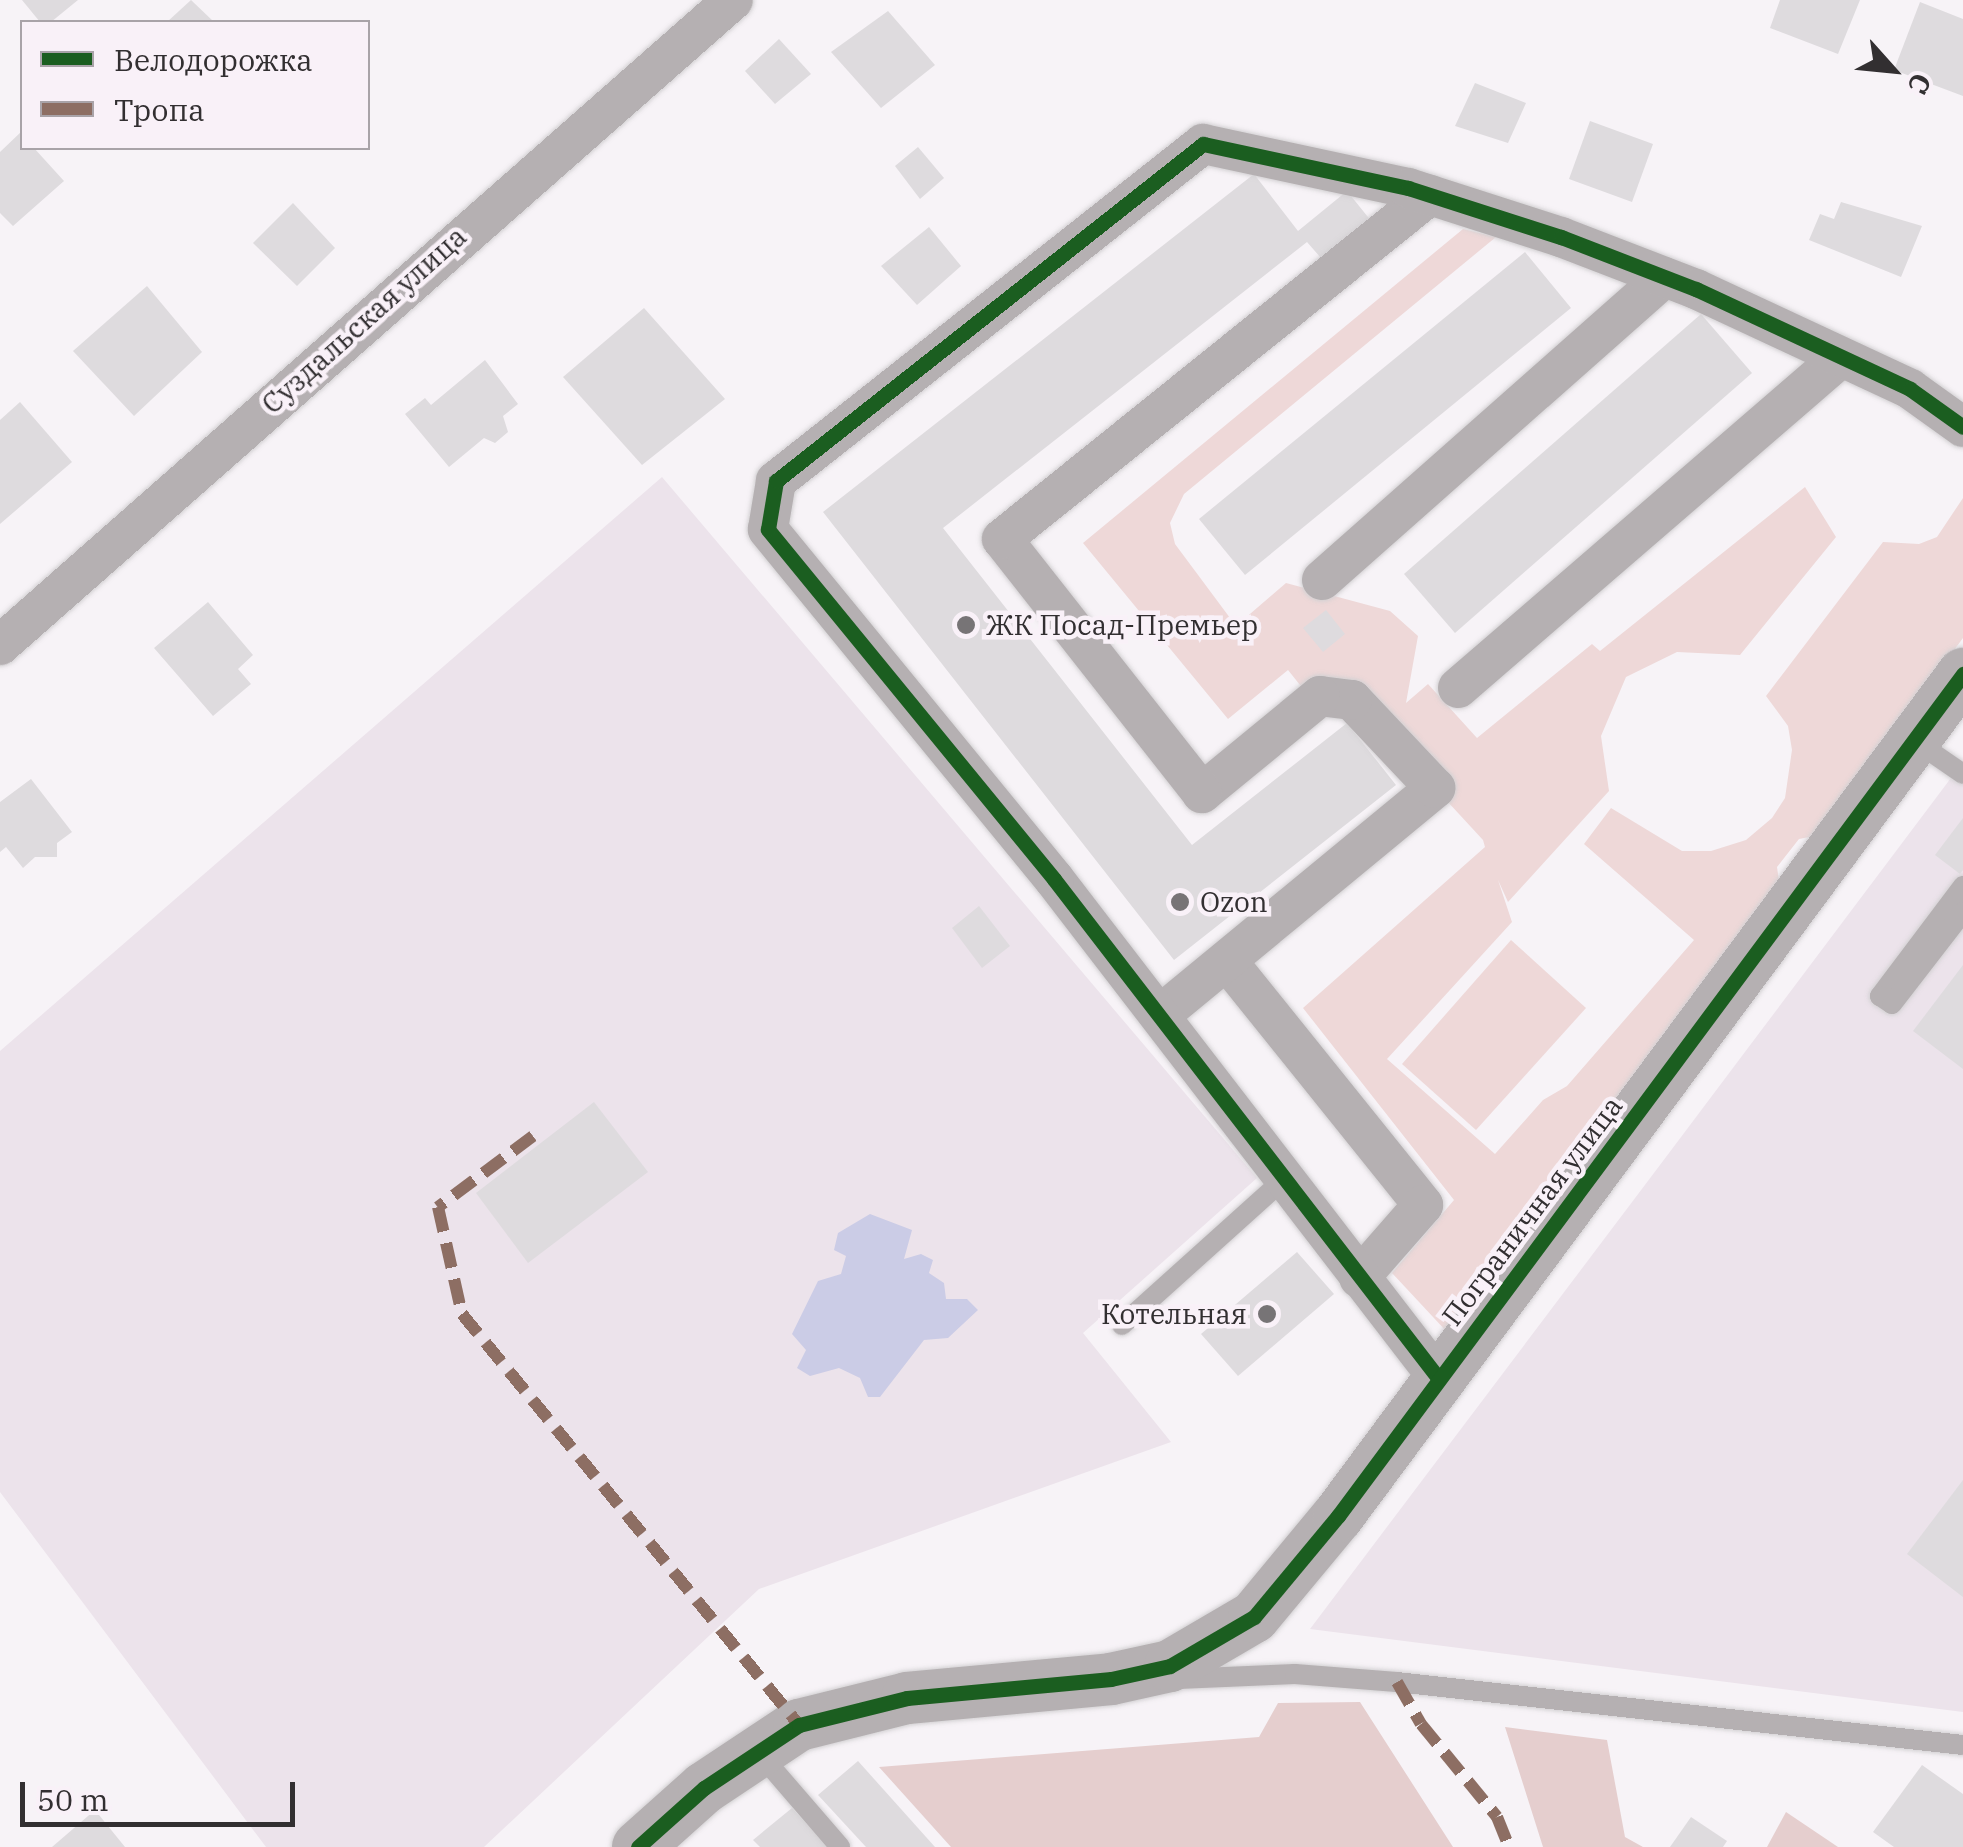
<!DOCTYPE html>
<meta charset="utf-8">
<style>
body{margin:0}
#map{position:relative;width:1963px;height:1847px;overflow:hidden;background:#f7f3f7;font-family:"IBM Plex Serif",serif}
div>[style]{position:absolute}
[style*='--x']{left:calc(var(--x)*1px);top:calc(var(--y)*1px);width:calc(var(--w)*1px);rotate:calc(var(--a)*1deg)}
.built>*{inset:0;background:#ece3eb}
.green>*{inset:0;background:#eed8d8}
.forest>*{inset:0;background:#e5cece}
.water>*{inset:0;background:#cbcce6}
.building>*{inset:0;background:#dedbde}
.roads{filter:drop-shadow(0 0 2px #d3d1d3) drop-shadow(0 0 2px #d3d1d3)}
.service>*{height:20px;margin:-10px;padding:0 10px;transform-origin:10px;border-radius:10px;background:#b5b0b2}
.minor>*{height:40px;margin:-20px;padding:0 20px;transform-origin:20px;border-radius:20px;background:#b5b0b2}
.tertiary>*{height:52px;margin:-26px;padding:0 26px;transform-origin:26px;border-radius:26px;background:#b5b0b2}
.quiet>*{height:12px;margin-top:-6px;transform-origin:0;background:repeating-linear-gradient(90deg,#8d6e63 0 25px,transparent 0 37px)}
.cycleway>*{height:15px;margin:-7.5px;padding:0 7.5px;transform-origin:7.5px;border-radius:7.5px;background:#1b5e20}
.dots>*{width:28px;height:28px;translate:-50% -50%;box-sizing:border-box;border:5px solid #f9f1f8;border-radius:50%}
span{translate:-50% -50%;white-space:nowrap;text-align:center;line-height:1.15;-webkit-text-stroke:9px #f9f1f8;paint-order:stroke}
.street-label{font-size:28px;color:#322f31}
.poi-label{font-size:28px;color:#322f31}
.left{translate:0 -50%;text-align:left}
.right{translate:-100% -50%;text-align:right}
.legend{position:absolute;left:20px;top:20px;width:350px;height:130px;box-sizing:border-box;background:#f9f1f8;border:2px solid #a9a3a8;margin:0;padding:12px 18px;list-style:none;font-size:30px;color:#322f31}
.legend li{display:flex;align-items:center;gap:20px;height:50px}
.legend b{width:50px;border:2px solid #a9a3a8}
.north{position:absolute;left:1843px;top:20px;width:100px;height:100px;-webkit-text-stroke:8px #f9f1f8;paint-order:stroke;rotate:117deg;font-size:28px;font-weight:700;line-height:40px;text-align:center;color:#322f31}
.north::after{content:'';display:block;margin:auto;width:35px;height:45px;background:#322f31;clip-path:polygon(50% 0,100% 100%,50% 72%,0 100%)}
.scale{position:absolute;left:20px;top:1782px;width:275px;height:45px;box-sizing:border-box;border:5px solid #322f31;border-top:0;padding-left:12px;font-size:30px;line-height:35px;white-space:nowrap;color:#322f31;-webkit-text-stroke:8px #f9f1f8;paint-order:stroke}
</style>
<div id="map">
<div class="built">
<div style="clip-path:polygon(662px 477px,1257px 1178px,1083px 1333px,1171px 1442px,759px 1589px,484px 1847px,266px 1847px,0 1492px,0 1051px)"></div>
<div style="clip-path:polygon(1963px 762px,1963px 1712px,1310px 1629px,1663px 1161px)"></div>
</div>
<div class="green">
<div style="clip-path:polygon(1463px 229px,1496px 237px,1184px 494px,1170px 523px,1175px 544px,1236px 626px,1286px 583px,1390px 611px,1418px 636px,1406px 703px,1428px 684px,1477px 738px,1592px 644px,1600px 651px,1805px 487px,1836px 537px,1740px 655px,1677px 652px,1626px 677px,1601px 736px,1609px 791px,1508px 902px,1498px 880px,1512px 922px,1387px 1059px,1495px 1154px,1543px 1100px,1567px 1086px,1694px 940px,1584px 844px,1611px 808px,1682px 851px,1711px 851px,1746px 840px,1772px 818px,1785px 798px,1792px 750px,1788px 726px,1766px 696px,1883px 542px,1919px 544px,1937px 537px,1963px 498px,1963px 638px,1815px 836px,1799px 839px,1777px 867px,1779px 881px,1447px 1332px,1392px 1273px,1454px 1200px,1303px 1008px,1485px 847px,1483px 840px,1435px 788px,1304px 690px,1288px 670px,1228px 719px,1083px 543px)"></div>
<div style="clip-path:polygon(1511px 940px,1586px 1008px,1476px 1130px,1402px 1064px)"></div>
</div>
<div class="forest">
<div style="clip-path:polygon(1360px 1702px,1453px 1847px,951px 1847px,879px 1767px,1259px 1737px,1278px 1703px)"></div>
<div style="clip-path:polygon(1505px 1727px,1607px 1740px,1625px 1837px,1643px 1847px,1543px 1847px)"></div>
<div style="clip-path:polygon(1786px 1812px,1838px 1847px,1767px 1847px)"></div>
</div>
<div class="water">
<div style="clip-path:polygon(870px 1214px,912px 1230px,904px 1259px,921px 1254px,933px 1260px,929px 1273px,944px 1283px,946px 1299px,967px 1299px,978px 1310px,948px 1338px,924px 1340px,880px 1397px,868px 1397px,860px 1378px,839px 1368px,810px 1376px,797px 1368px,806px 1350px,792px 1334px,818px 1281px,841px 1274px,846px 1256px,834px 1250px,838px 1233px)"></div>
</div>
<div class="building">
<div style="clip-path:polygon(22px 0,78px 0,51px 22px,40px 22px)"></div>
<div style="clip-path:polygon(191px 0,214px 22px,167px 22px)"></div>
<div style="clip-path:polygon(1780px 0,1860px 0,1838px 54px,1770px 28px)"></div>
<div style="clip-path:polygon(1920px 2px,1963px 19px,1963px 96px,1894px 70px)"></div>
<div style="clip-path:polygon(888px 11px,935px 65px,881px 108px,831px 52px)"></div>
<div style="clip-path:polygon(779px 39px,811px 74px,775px 104px,745px 71px)"></div>
<div style="clip-path:polygon(1475px 83px,1526px 103px,1508px 143px,1455px 126px)"></div>
<div style="clip-path:polygon(1590px 121px,1653px 144px,1632px 202px,1569px 179px)"></div>
<div style="clip-path:polygon(22px 131px,22px 148px,34px 148px,64px 181px,13px 226px,0 213px,0 152px)"></div>
<div style="clip-path:polygon(918px 147px,944px 178px,920px 199px,895px 166px)"></div>
<div style="clip-path:polygon(1254px 174px,1298px 231px,1347px 191px,1376px 227px,1328px 266px,1307px 242px,943px 528px,1192px 845px,1347px 723px,1396px 785px,1174px 960px,823px 512px)"></div>
<div style="clip-path:polygon(1841px 202px,1922px 226px,1901px 277px,1809px 240px,1820px 214px,1834px 219px)"></div>
<div style="clip-path:polygon(293px 203px,335px 248px,297px 286px,253px 243px)"></div>
<div style="clip-path:polygon(929px 227px,961px 266px,917px 305px,881px 266px)"></div>
<div style="clip-path:polygon(1525px 252px,1571px 308px,1245px 575px,1199px 519px)"></div>
<div style="clip-path:polygon(147px 286px,202px 352px,134px 416px,73px 351px)"></div>
<div style="clip-path:polygon(644px 308px,725px 399px,642px 465px,563px 377px)"></div>
<div style="clip-path:polygon(1701px 314px,1752px 373px,1455px 633px,1404px 574px)"></div>
<div style="clip-path:polygon(485px 360px,518px 404px,503px 416px,508px 432px,495px 443px,484px 438px,449px 467px,405px 414px,425px 398px,431px 405px)"></div>
<div style="clip-path:polygon(20px 402px,72px 462px,0 524px,0 420px)"></div>
<div style="clip-path:polygon(208px 602px,253px 655px,238px 669px,251px 684px,213px 716px,154px 648px)"></div>
<div style="clip-path:polygon(1326px 610px,1345px 634px,1323px 652px,1303px 628px)"></div>
<div style="clip-path:polygon(31px 779px,72px 832px,57px 843px,57px 857px,35px 857px,23px 868px,6px 847px,0 852px,0 802px)"></div>
<div style="clip-path:polygon(1963px 818px,1963px 870px,1960px 874px,1935px 855px)"></div>
<div style="clip-path:polygon(979px 906px,1010px 946px,982px 968px,952px 928px)"></div>
<div style="clip-path:polygon(1963px 965px,1963px 1069px,1913px 1031px)"></div>
<div style="clip-path:polygon(594px 1102px,648px 1172px,528px 1263px,476px 1193px)"></div>
<div style="clip-path:polygon(1297px 1252px,1334px 1294px,1238px 1376px,1201px 1334px)"></div>
<div style="clip-path:polygon(1963px 1480px,1963px 1597px,1907px 1554px)"></div>
<div style="clip-path:polygon(858px 1761px,935px 1847px,866px 1847px,818px 1795px)"></div>
<div style="clip-path:polygon(1922px 1765px,1963px 1794px,1963px 1847px,1894px 1847px,1873px 1832px)"></div>
<div style="clip-path:polygon(792px 1808px,828px 1847px,760px 1847px,753px 1840px)"></div>
<div style="clip-path:polygon(95px 1810px,125px 1847px,52px 1847px)"></div>
<div style="clip-path:polygon(1691px 1817px,1727px 1841px,1723px 1847px,1670px 1847px)"></div>
</div>
<div class="roads">
<div class="service">
<div style="--x:1915;--y:741;--w:58;--a:34.5"></div>
<div style="--x:1963;--y:886;--w:138;--a:127"></div>
<div style="--x:1880;--y:996;--w:14;--a:34"></div>
<div style="--x:1892;--y:1004;--w:116;--a:-52.3"></div>
<div style="--x:1122;--y:1325;--w:217;--a:-42"></div>
<div style="--x:1178;--y:1679;--w:117;--a:-2.4"></div>
<div style="--x:1295;--y:1674;--w:102;--a:4.5"></div>
<div style="--x:1397;--y:1682;--w:569;--a:6.35"></div>
<div style="--x:759;--y:1753;--w:124;--a:49.2"></div>
</div>
<div class="minor">
<div style="--x:1322;--y:580;--w:457;--a:-41.5"></div>
<div style="--x:0;--y:645;--w:976;--a:-41.35"></div>
<div style="--x:1458;--y:688;--w:505;--a:-40.82"></div>
<div style="--x:1227;--y:961;--w:313;--a:51.2"></div>
<div style="--x:1423;--y:1205;--w:97;--a:131.2"></div>
<div style="--x:1160;--y:1015;--w:357;--a:-39.5"></div>
<div style="--x:1435;--y:788;--w:121;--a:-133.3"></div>
<div style="--x:1352;--y:700;--w:32;--a:-173"></div>
<div style="--x:1320;--y:696;--w:153;--a:140.6"></div>
<div style="--x:1202;--y:793;--w:323;--a:-128.2"></div>
<div style="--x:1002;--y:539;--w:549;--a:-38.79"></div>
<div style="--x:1439;--y:1379;--w:631;--a:-127.6"></div>
<div style="--x:1054;--y:879;--w:452;--a:-129.3"></div>
<div style="--x:768;--y:529;--w:49;--a:-80.5"></div>
<div style="--x:776;--y:481;--w:544;--a:-38.28"></div>
<div style="--x:1203;--y:144;--w:210;--a:12.1"></div>
<div style="--x:1408;--y:188;--w:161;--a:17.8"></div>
<div style="--x:1561;--y:237;--w:145;--a:21.1"></div>
<div style="--x:1696;--y:289;--w:236;--a:25"></div>
<div style="--x:1910;--y:389;--w:65;--a:35.6"></div>
</div>
<div class="tertiary">
<div style="--x:638;--y:1847;--w:89;--a:-41.8"></div>
<div style="--x:704;--y:1788;--w:114;--a:-33.6"></div>
<div style="--x:799;--y:1725;--w:111;--a:-14"></div>
<div style="--x:907;--y:1698;--w:205;--a:-5.3"></div>
<div style="--x:1111;--y:1679;--w:60;--a:-12.4"></div>
<div style="--x:1170;--y:1666;--w:97;--a:-30.3"></div>
<div style="--x:1254;--y:1617;--w:131;--a:-50.3"></div>
<div style="--x:1338;--y:1516;--w:1049;--a:-53.41"></div>
</div>
</div>
<div class="quiet">
<div style="--x:533;--y:1136;--w:119;--a:143.2"></div>
<div style="--x:438;--y:1207;--w:110;--a:77.4"></div>
<div style="--x:462;--y:1314;--w:531;--a:50.65"></div>
<div style="--x:1397;--y:1682;--w:48;--a:60.3"></div>
<div style="--x:1421;--y:1724;--w:120;--a:50.7"></div>
<div style="--x:1497;--y:1817;--w:32;--a:68"></div>
</div>
<div class="cycleway">
<div style="--x:1439;--y:1379;--w:631;--a:-127.6"></div>
<div style="--x:1054;--y:879;--w:452;--a:-129.3"></div>
<div style="--x:768;--y:529;--w:49;--a:-80.5"></div>
<div style="--x:776;--y:481;--w:544;--a:-38.28"></div>
<div style="--x:1203;--y:144;--w:210;--a:12.1"></div>
<div style="--x:1408;--y:188;--w:161;--a:17.8"></div>
<div style="--x:1561;--y:237;--w:145;--a:21.1"></div>
<div style="--x:1696;--y:289;--w:236;--a:25"></div>
<div style="--x:1910;--y:389;--w:65;--a:35.6"></div>
<div style="--x:638;--y:1847;--w:89;--a:-41.8"></div>
<div style="--x:704;--y:1788;--w:114;--a:-33.6"></div>
<div style="--x:799;--y:1725;--w:111;--a:-14"></div>
<div style="--x:907;--y:1698;--w:205;--a:-5.3"></div>
<div style="--x:1111;--y:1679;--w:60;--a:-12.4"></div>
<div style="--x:1170;--y:1666;--w:97;--a:-30.3"></div>
<div style="--x:1254;--y:1617;--w:131;--a:-50.3"></div>
<div style="--x:1338;--y:1516;--w:1049;--a:-53.41"></div>
</div>
<div class="dots">
<div style="left:966px;top:625px;background:#777476"></div>
<div style="left:1180px;top:902px;background:#777476"></div>
<div style="left:1267px;top:1314px;background:#777476"></div>
</div>
<div class="street-label">
<span style="left:364px;top:320px;rotate:-42deg">Суздальская улица</span>
<span style="left:1532px;top:1211px;rotate:-53deg">Пограничная улица</span>
</div>
<div class="poi-label">
<span class="left" style="left:986px;top:625px">ЖК Посад-Премьер</span>
<span class="left" style="left:1200px;top:902px">Ozon</span>
<span class="right" style="left:1247px;top:1314px">Котельная</span>
</div>
<ul class="legend">
<li><b style="height:12px;background:#1b5e20"></b>Велодорожка</li>
<li><b style="height:12px;background:#8d6e63"></b>Тропа</li>
</ul>
<div class="north">С</div>
<div class="scale">50 m</div>
</div>
